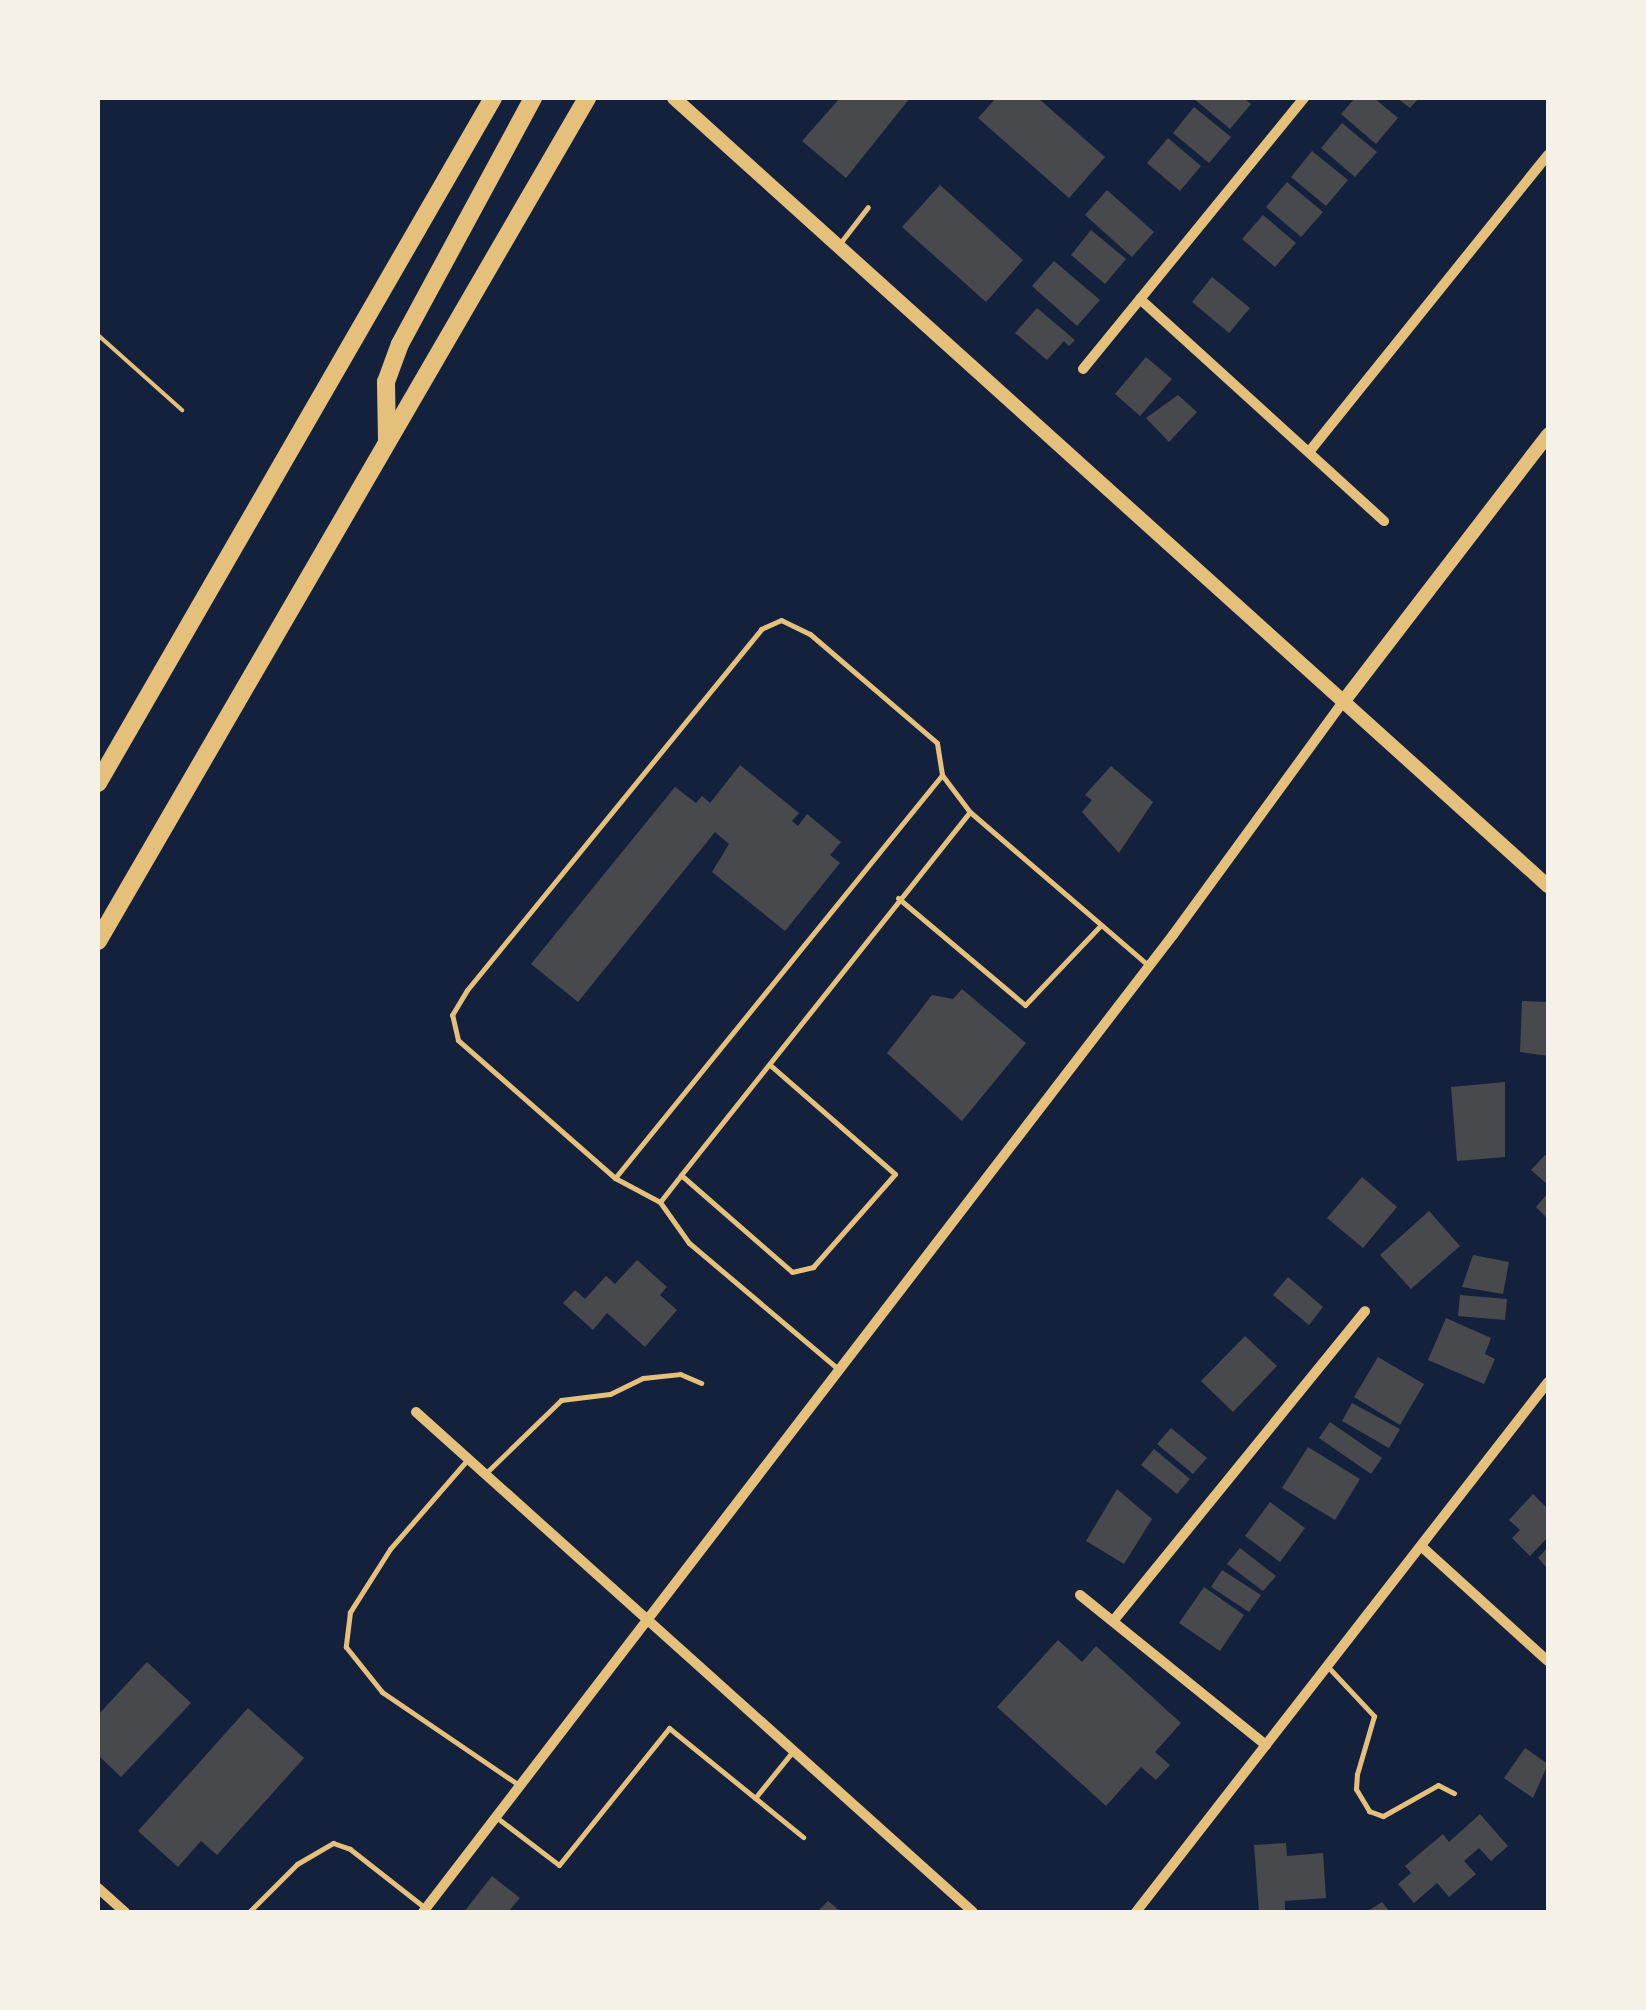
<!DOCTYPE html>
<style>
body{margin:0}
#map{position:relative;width:1646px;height:2010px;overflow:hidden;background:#14213d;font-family:Montserrat,sans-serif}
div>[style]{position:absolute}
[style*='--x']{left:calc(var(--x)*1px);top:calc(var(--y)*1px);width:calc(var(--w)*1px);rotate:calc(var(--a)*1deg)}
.building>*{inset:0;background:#48494c}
.path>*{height:4px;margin:-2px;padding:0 2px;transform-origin:2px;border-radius:2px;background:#e5c07b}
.service>*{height:5px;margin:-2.5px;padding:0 2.5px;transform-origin:2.5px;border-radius:2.5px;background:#e5c07b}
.minor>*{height:10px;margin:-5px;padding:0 5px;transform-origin:5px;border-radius:5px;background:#e5c07b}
.tertiary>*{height:14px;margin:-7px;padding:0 7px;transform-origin:7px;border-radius:7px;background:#e5c07b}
.trunk>*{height:18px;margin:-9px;padding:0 9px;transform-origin:9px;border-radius:9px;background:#e5c07b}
span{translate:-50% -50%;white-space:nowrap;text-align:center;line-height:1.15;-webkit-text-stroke:10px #f6f1e7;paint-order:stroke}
.frame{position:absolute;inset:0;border:100px solid #f6f1e7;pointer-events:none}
</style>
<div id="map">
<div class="building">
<div style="clip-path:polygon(840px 98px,910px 98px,846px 178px,802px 141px)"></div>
<div style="clip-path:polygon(996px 98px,1038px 98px,1105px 157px,1069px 198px,978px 118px)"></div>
<div style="clip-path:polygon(1193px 98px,1244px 98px,1251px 104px,1230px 129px)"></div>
<div style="clip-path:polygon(1355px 98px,1374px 98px,1398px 118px,1376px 144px,1341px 114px)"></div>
<div style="clip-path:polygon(1397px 98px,1419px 98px,1410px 108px)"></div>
<div style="clip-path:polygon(1194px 107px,1231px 137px,1209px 163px,1173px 133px)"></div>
<div style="clip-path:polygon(1342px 123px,1377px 152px,1355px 177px,1321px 148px)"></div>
<div style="clip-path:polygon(1168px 138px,1201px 166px,1180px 191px,1147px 163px)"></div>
<div style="clip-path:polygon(1312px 151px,1348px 180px,1326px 206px,1291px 177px)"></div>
<div style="clip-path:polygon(1287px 182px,1323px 212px,1301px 237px,1266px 207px)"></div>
<div style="clip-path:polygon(940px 185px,1023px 260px,986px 302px,902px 227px)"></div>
<div style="clip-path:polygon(1107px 190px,1154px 232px,1132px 257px,1085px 215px)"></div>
<div style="clip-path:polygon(1263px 215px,1296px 243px,1275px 267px,1242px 239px)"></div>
<div style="clip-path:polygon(1091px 230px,1126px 259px,1105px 284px,1071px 255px)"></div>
<div style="clip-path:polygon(1054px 261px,1100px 300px,1077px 326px,1032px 286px)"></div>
<div style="clip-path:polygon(1212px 277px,1250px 308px,1229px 333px,1192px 302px)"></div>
<div style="clip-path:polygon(1037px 308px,1075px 340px,1069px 346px,1064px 341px,1047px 360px,1015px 333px)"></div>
<div style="clip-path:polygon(1146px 357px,1172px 379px,1140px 416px,1115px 394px)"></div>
<div style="clip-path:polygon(1178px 395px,1197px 412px,1169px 442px,1146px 418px)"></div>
<div style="clip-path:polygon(740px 765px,799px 813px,792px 821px,798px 826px,807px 814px,841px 842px,830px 855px,840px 863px,785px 931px,712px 872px,729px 844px,715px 832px,578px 1002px,531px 964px,675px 787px,696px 803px,702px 796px,710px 803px)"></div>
<div style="clip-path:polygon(1111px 766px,1153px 802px,1119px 853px,1082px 812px,1092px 800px,1085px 795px)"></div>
<div style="clip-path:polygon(962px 989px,1026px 1043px,962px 1121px,887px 1053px,932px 995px,953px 999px)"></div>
<div style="clip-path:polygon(1522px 1001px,1548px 1002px,1548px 1056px,1520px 1052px)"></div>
<div style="clip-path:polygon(1505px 1082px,1505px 1157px,1457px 1161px,1451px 1087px)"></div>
<div style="clip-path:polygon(1545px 1155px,1548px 1158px,1548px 1185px,1531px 1170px)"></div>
<div style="clip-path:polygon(1362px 1177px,1397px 1207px,1363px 1248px,1327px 1218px)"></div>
<div style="clip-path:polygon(1548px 1193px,1548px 1219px,1536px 1207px)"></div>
<div style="clip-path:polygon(1429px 1211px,1460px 1246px,1411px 1289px,1380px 1255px)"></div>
<div style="clip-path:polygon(1473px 1255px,1509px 1262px,1503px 1294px,1462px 1287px)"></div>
<div style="clip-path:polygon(637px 1260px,667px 1287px,660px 1295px,677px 1310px,645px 1347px,607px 1313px,593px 1330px,563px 1303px,575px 1290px,585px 1299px,606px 1276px,615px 1284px)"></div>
<div style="clip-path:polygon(1288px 1277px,1323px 1307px,1309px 1325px,1273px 1295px)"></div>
<div style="clip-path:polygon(1460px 1295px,1507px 1299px,1505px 1320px,1458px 1316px)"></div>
<div style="clip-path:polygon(1446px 1318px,1491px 1338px,1485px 1354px,1495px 1359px,1484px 1384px,1428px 1360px)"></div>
<div style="clip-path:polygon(1245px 1336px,1277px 1366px,1233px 1412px,1201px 1381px)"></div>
<div style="clip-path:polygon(1378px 1357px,1424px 1384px,1400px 1425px,1354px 1397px)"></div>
<div style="clip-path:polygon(1352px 1403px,1400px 1429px,1389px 1448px,1342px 1421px)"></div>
<div style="clip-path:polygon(1330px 1422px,1382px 1458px,1371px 1474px,1319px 1438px)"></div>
<div style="clip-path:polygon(1171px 1428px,1207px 1458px,1193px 1474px,1157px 1444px)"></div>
<div style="clip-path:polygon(1308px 1447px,1360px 1479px,1335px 1520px,1282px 1488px)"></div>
<div style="clip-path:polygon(1154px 1449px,1190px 1479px,1177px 1494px,1141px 1465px)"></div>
<div style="clip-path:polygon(1117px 1489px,1152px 1519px,1124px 1564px,1086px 1541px)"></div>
<div style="clip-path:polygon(1533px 1494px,1548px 1509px,1548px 1537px,1530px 1556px,1512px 1538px,1520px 1530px,1509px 1520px)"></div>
<div style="clip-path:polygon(1270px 1502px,1305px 1528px,1280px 1562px,1245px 1536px)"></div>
<div style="clip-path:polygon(1548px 1547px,1548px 1569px,1538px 1558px)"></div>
<div style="clip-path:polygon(1240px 1548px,1276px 1576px,1263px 1591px,1227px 1564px)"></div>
<div style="clip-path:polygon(1222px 1570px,1261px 1595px,1249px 1612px,1211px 1587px)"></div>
<div style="clip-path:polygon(1204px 1587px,1244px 1615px,1220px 1651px,1179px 1623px)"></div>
<div style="clip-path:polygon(1058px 1640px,1082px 1662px,1096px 1646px,1181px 1723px,1155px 1752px,1170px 1765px,1156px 1780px,1141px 1767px,1106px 1806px,997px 1707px)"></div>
<div style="clip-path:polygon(147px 1662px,191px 1703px,121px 1777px,98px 1755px,98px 1715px)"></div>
<div style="clip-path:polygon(248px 1708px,304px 1758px,217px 1855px,201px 1841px,178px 1867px,138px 1831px)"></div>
<div style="clip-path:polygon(1525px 1748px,1548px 1764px,1533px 1798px,1504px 1778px)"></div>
<div style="clip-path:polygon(1480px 1814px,1508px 1846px,1491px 1861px,1479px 1848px,1464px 1861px,1476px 1874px,1449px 1897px,1437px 1883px,1414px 1903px,1398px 1884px,1411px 1873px,1405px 1866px,1443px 1834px,1449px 1842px)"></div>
<div style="clip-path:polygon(1286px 1843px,1287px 1856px,1323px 1853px,1326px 1898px,1285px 1901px,1285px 1912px,1259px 1912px,1254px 1845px)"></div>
<div style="clip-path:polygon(492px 1876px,520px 1898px,508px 1912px,464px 1912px)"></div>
<div style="clip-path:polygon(828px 1901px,841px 1912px,817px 1912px)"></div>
<div style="clip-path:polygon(1382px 1902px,1390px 1912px,1366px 1912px)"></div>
</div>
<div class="path">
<div style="--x:98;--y:335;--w:113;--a:41.8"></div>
</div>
<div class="service">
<div style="--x:841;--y:242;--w:44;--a:-52.4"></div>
<div style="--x:898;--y:898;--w:166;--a:40.1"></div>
<div style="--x:1025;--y:1005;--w:110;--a:-46.5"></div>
<div style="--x:681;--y:1175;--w:147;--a:41.1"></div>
<div style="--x:792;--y:1272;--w:22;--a:-13"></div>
<div style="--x:813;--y:1267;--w:124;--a:-48.6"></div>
<div style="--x:895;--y:1174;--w:166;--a:-138.9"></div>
<div style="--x:615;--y:1178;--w:519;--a:-50.94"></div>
<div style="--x:660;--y:1202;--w:51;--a:-151.9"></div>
<div style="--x:615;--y:1178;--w:209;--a:-138.7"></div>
<div style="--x:458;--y:1040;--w:26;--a:-103"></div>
<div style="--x:452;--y:1015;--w:29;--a:-59"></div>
<div style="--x:467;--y:990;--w:466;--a:-50.8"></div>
<div style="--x:761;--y:629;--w:22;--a:-24"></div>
<div style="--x:781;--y:620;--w:32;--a:26"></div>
<div style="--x:810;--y:634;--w:167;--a:40.6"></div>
<div style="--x:937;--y:743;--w:32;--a:81"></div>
<div style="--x:942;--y:775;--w:46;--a:52.9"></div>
<div style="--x:837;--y:1368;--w:194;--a:-139.8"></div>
<div style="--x:689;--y:1243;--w:50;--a:-125.3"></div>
<div style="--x:660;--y:1202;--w:34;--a:-52"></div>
<div style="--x:681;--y:1175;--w:464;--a:-51.5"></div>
<div style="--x:970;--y:812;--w:236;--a:40.7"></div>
<div style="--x:468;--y:1459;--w:119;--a:130.9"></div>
<div style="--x:390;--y:1549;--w:75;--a:122.4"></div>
<div style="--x:350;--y:1612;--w:35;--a:97"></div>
<div style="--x:346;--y:1647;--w:58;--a:51.3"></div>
<div style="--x:382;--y:1692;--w:166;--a:34.2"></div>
<div style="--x:487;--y:1472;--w:103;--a:-44.2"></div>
<div style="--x:561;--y:1400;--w:49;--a:-7"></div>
<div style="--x:610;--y:1394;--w:37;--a:-26"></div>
<div style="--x:643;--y:1378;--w:37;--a:-6"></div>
<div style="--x:680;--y:1374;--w:23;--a:23"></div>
<div style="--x:1329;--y:1668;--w:66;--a:46.8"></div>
<div style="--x:1374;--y:1716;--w:60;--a:106.3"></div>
<div style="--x:1357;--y:1774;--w:15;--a:94"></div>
<div style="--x:1356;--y:1789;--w:26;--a:59"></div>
<div style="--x:1369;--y:1811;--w:15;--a:20"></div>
<div style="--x:1383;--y:1816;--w:63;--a:-29.4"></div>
<div style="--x:1438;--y:1785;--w:18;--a:27"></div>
<div style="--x:755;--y:1798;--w:60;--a:-51"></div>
<div style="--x:496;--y:1817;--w:79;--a:37.3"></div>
<div style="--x:559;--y:1865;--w:176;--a:-51.2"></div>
<div style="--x:669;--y:1728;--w:173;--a:39.1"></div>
<div style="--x:249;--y:1912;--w:68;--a:-45"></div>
<div style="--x:297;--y:1864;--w:42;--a:-30.3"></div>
<div style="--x:333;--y:1843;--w:18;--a:19"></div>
<div style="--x:350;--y:1849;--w:94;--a:38.1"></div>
</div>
<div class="minor">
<div style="--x:1140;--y:299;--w:330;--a:42.3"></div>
<div style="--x:1083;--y:369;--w:350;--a:-50.8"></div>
<div style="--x:1309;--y:452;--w:381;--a:-51.2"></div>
<div style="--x:416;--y:1412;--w:748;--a:41.91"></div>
<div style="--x:1421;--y:1546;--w:171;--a:42.2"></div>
<div style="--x:1080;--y:1595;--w:239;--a:38.9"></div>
<div style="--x:1114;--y:1620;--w:398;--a:-50.9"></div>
<div style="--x:98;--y:1888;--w:36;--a:42"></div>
<div style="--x:423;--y:1912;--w:1232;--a:-52.49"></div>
<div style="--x:1173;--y:935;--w:288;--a:-53.9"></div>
<div style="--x:1136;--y:1912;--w:671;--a:-52.14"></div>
</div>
<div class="tertiary">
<div style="--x:674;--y:98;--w:1177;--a:42.04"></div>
<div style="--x:1343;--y:702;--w:337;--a:-52.5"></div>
</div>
<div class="trunk">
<div style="--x:387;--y:440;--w:58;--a:-91"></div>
<div style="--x:386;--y:382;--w:40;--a:-69.8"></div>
<div style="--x:400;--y:344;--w:280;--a:-61.6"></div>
<div style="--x:98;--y:783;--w:791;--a:-60.03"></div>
<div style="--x:98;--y:941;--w:975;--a:-59.88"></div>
</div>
<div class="frame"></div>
</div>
